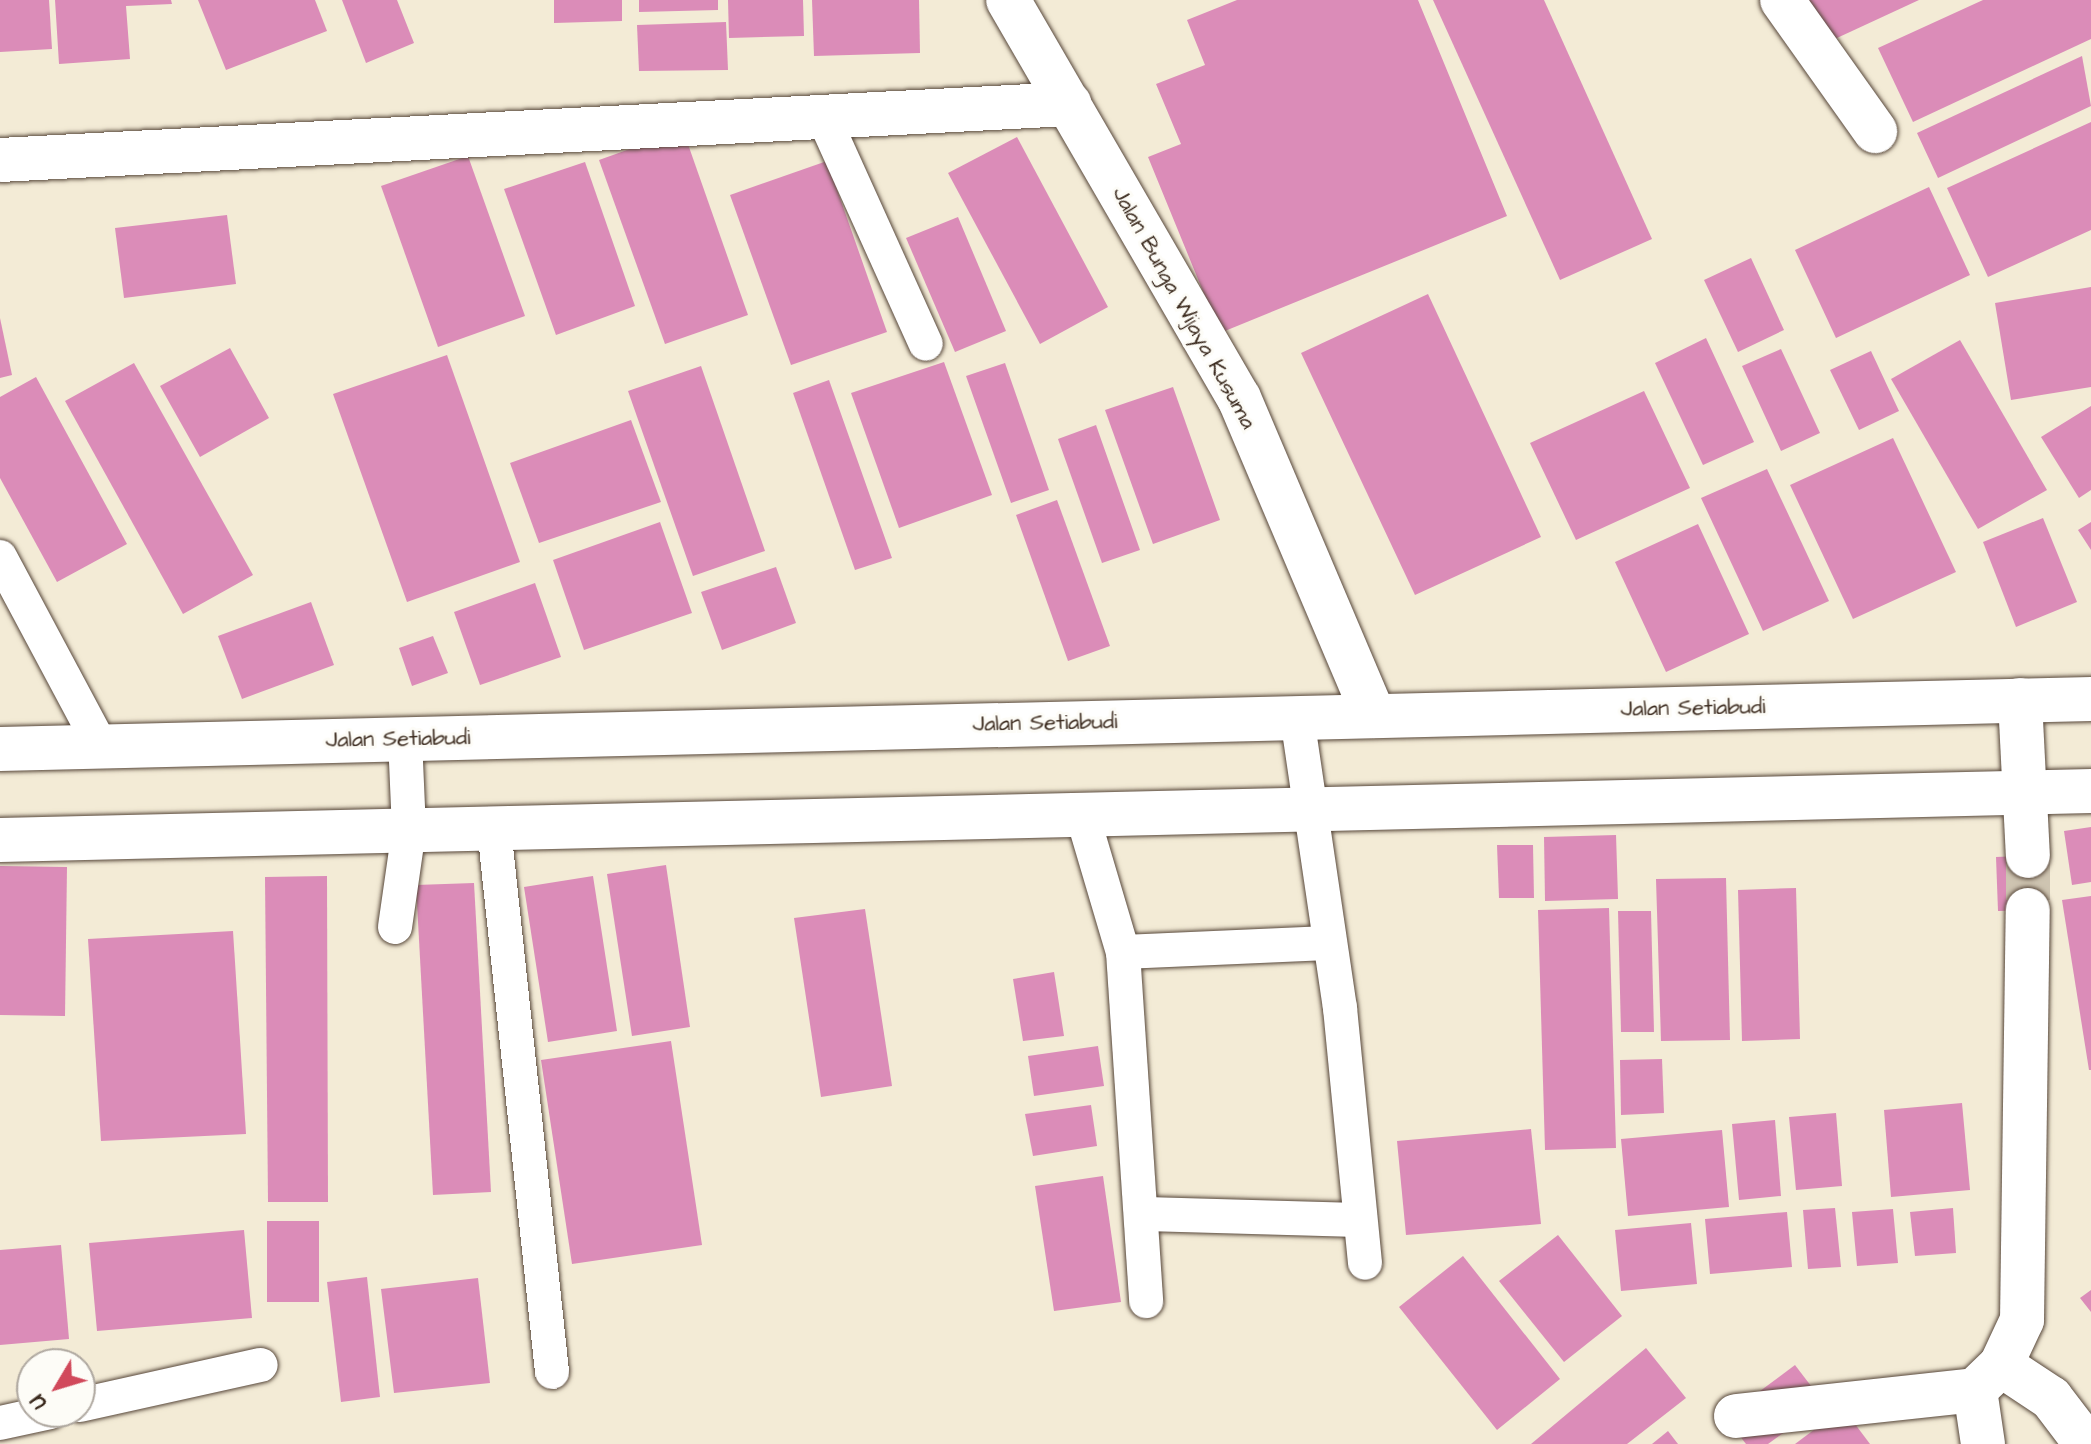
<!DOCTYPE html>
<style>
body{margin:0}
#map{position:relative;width:2091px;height:1444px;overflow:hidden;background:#f3ebd6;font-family:"Architects Daughter",sans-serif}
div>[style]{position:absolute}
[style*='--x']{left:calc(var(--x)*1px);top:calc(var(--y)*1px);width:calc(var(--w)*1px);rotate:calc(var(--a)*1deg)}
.building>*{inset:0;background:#db8cb8}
.minor-tunnel>*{height:44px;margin-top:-22px;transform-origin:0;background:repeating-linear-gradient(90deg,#cec4b1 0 44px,transparent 0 66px)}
.roads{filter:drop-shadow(0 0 2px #57473a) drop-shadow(0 0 2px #57473a)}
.service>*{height:34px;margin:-17px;padding:0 17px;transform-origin:17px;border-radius:17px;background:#fff}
.minor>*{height:44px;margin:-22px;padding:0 22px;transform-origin:22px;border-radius:22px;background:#fff}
.primary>*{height:44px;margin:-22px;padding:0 22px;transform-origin:22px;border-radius:22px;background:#fff}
span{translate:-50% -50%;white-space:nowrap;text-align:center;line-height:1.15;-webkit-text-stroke:6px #fdfcf7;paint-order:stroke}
.street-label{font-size:22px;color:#3b2a1e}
.north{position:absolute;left:16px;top:1348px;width:80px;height:80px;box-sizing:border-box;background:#fdfcf7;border:2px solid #afa8a0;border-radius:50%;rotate:232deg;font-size:22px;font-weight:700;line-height:32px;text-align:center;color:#3b2a1e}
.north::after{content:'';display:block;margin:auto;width:28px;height:36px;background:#d1495b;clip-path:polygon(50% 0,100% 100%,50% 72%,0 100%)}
</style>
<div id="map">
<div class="building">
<div style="clip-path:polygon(0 0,49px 0,52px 49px,0 52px)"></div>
<div style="clip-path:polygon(55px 0,171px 0,172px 4px,126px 6px,130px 59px,59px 64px)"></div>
<div style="clip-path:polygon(198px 0,315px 0,327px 31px,226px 70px)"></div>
<div style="clip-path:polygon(342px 0,397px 0,414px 43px,366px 63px)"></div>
<div style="clip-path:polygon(554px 0,622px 0,622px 21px,554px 23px)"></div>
<div style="clip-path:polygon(639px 0,718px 0,718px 10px,639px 12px)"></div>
<div style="clip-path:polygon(728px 0,803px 0,804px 36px,729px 38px)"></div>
<div style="clip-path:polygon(812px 0,919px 0,920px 53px,814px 56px)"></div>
<div style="clip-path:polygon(1237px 0,1418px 0,1507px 216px,1220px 333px,1148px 157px,1181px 144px,1156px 84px,1205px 65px,1187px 20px)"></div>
<div style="clip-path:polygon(1433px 0,1544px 0,1652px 239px,1560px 280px)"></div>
<div style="clip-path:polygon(1804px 0,1919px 0,1824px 44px)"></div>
<div style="clip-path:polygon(1983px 0,2091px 0,2091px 39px,1913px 122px,1878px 48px)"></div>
<div style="clip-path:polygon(726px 22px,728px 70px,639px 71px,637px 25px)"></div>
<div style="clip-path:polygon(2082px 56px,2091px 106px,1938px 178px,1917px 133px)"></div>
<div style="clip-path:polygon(2091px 122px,2091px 230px,1988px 277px,1947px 188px)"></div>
<div style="clip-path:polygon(683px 130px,748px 315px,665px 344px,599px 160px)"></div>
<div style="clip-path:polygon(1017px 137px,1108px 307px,1040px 344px,948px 173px)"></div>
<div style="clip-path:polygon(468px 156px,525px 316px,438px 347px,381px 186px)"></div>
<div style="clip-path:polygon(827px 161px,887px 332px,791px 365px,730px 195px)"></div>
<div style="clip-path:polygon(585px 162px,635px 306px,556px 335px,504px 189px)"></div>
<div style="clip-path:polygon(1929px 187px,1970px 275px,1836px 338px,1795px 250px)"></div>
<div style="clip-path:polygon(227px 215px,236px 284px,124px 298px,115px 228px)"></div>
<div style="clip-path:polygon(958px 217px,1006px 331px,955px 352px,906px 238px)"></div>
<div style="clip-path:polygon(1751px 258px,1784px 330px,1738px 352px,1704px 280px)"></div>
<div style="clip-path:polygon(2091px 287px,2091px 387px,2011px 400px,1995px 303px)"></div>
<div style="clip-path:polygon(1428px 294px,1541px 537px,1415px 595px,1301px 353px)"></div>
<div style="clip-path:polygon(0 318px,12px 375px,0 378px)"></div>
<div style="clip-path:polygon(1706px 338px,1754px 442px,1703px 465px,1655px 363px)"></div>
<div style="clip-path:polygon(1960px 340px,2047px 490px,1978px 529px,1891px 379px)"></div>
<div style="clip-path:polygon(230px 348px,269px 418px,200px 457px,160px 386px)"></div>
<div style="clip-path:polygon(1781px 349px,1820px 433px,1781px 451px,1742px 366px)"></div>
<div style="clip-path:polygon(1871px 351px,1899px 411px,1859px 430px,1830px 370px)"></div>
<div style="clip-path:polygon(447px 355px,520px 562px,407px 602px,333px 394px)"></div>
<div style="clip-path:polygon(944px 362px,992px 495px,899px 528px,851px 393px)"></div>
<div style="clip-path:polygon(134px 363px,253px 575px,183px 614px,65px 401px)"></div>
<div style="clip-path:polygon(1005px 363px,1049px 490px,1011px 503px,966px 376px)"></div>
<div style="clip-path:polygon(701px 366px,765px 551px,693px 576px,628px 391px)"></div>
<div style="clip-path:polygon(36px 377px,127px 544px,57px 582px,0 478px,0 397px)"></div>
<div style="clip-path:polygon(829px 380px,892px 558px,855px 570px,793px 393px)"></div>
<div style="clip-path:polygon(1173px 387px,1220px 520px,1153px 544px,1105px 410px)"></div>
<div style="clip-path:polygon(1644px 391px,1690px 488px,1576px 540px,1530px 443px)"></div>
<div style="clip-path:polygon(2091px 406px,2091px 490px,2079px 498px,2041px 437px)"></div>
<div style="clip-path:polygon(631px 420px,661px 502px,539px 543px,510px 463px)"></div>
<div style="clip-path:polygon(1096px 425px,1140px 550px,1102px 563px,1058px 439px)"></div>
<div style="clip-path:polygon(1893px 438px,1956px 572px,1853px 619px,1790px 485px)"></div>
<div style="clip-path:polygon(1767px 469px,1829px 601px,1763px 631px,1701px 498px)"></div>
<div style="clip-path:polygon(1057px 500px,1110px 646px,1068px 661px,1016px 515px)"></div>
<div style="clip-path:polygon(2043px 518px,2077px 602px,2016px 627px,1983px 542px)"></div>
<div style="clip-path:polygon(660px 522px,692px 613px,584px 650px,553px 560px)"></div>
<div style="clip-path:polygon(2091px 522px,2091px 550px,2078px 530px)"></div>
<div style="clip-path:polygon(1698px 524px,1749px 634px,1666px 672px,1615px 562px)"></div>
<div style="clip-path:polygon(776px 567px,796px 623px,722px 650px,701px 592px)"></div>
<div style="clip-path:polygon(535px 583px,561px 657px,480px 685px,454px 612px)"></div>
<div style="clip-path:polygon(311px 602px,334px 665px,242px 699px,218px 636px)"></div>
<div style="clip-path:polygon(433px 636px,448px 673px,412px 686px,399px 648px)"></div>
<div style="clip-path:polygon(2091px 827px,2091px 882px,2072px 885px,2064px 831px)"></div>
<div style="clip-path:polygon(1616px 835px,1618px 899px,1545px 901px,1544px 837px)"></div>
<div style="clip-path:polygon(1497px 845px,1533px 845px,1534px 898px,1499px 898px)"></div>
<div style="clip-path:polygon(2042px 855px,2043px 910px,1998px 911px,1996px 857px)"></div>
<div style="clip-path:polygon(666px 865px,690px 1027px,632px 1036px,607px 874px)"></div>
<div style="clip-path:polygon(0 866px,67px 867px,65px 1016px,0 1015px)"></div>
<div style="clip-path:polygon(327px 876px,328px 1202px,268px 1202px,265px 877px)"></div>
<div style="clip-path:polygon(593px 876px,617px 1031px,548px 1042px,524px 887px)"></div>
<div style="clip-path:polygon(1726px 878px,1730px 1040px,1661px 1041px,1656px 879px)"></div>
<div style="clip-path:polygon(474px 883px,491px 1192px,433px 1195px,416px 885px)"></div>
<div style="clip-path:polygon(1796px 888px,1800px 1039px,1742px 1041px,1738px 890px)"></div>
<div style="clip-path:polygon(2091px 896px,2091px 1070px,2089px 1070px,2062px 900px)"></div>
<div style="clip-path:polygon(1609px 908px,1616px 1148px,1545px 1150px,1538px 910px)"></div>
<div style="clip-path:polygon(865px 909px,892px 1086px,821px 1097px,794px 918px)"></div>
<div style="clip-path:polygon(1618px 911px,1651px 911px,1654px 1032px,1621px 1032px)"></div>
<div style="clip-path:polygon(233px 931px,246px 1134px,101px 1141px,88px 939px)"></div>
<div style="clip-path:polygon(1054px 972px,1064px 1036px,1023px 1041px,1013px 979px)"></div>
<div style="clip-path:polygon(671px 1041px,702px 1245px,572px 1264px,541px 1060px)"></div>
<div style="clip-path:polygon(1098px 1046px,1104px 1086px,1034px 1096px,1028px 1056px)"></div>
<div style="clip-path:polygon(1662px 1059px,1664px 1113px,1621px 1115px,1620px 1060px)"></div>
<div style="clip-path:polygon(1962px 1103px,1970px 1190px,1891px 1197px,1884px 1110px)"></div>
<div style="clip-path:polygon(1091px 1105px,1097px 1146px,1033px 1156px,1025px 1114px)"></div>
<div style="clip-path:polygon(1836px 1113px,1842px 1186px,1796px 1190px,1789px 1117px)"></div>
<div style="clip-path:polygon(1775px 1120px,1781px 1196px,1739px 1200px,1732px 1124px)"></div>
<div style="clip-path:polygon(1531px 1129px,1541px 1224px,1406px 1235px,1397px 1141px)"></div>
<div style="clip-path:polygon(1722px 1130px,1729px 1207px,1628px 1216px,1621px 1139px)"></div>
<div style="clip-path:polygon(1103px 1176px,1121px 1302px,1054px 1311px,1035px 1186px)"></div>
<div style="clip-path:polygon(1835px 1208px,1841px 1267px,1808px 1269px,1803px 1210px)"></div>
<div style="clip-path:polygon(1953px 1208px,1956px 1253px,1915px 1256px,1910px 1212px)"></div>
<div style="clip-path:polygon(1893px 1209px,1898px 1263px,1857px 1266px,1852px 1212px)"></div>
<div style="clip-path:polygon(1787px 1212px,1792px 1267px,1710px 1274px,1705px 1219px)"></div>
<div style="clip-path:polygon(267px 1221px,319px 1221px,319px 1302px,267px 1302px)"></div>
<div style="clip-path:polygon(1691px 1223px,1697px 1284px,1621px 1291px,1615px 1230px)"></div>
<div style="clip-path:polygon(244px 1230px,252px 1318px,97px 1331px,89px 1243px)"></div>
<div style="clip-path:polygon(1558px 1235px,1622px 1316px,1564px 1362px,1499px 1281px)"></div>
<div style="clip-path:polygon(61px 1245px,69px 1339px,0 1345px,0 1250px)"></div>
<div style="clip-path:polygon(1463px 1256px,1560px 1379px,1497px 1430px,1399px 1307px)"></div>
<div style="clip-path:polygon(367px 1277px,380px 1397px,341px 1402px,327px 1282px)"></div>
<div style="clip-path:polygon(478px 1278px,490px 1383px,394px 1393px,381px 1289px)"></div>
<div style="clip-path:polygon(2091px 1290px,2091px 1312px,2080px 1298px)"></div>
<div style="clip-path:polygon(1646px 1348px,1686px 1398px,1627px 1444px,1531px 1444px)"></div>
<div style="clip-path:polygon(1795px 1365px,1824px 1403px,1768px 1444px,1746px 1444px,1725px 1417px)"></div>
<div style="clip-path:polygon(1843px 1408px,1870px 1444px,1795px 1444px)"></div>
<div style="clip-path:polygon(1668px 1431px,1678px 1444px,1652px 1444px)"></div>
</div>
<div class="minor-tunnel">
<div style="--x:2028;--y:856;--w:54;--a:90"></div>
</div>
<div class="roads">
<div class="service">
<div style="--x:822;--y:114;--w:252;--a:65.7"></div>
<div style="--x:0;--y:557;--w:214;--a:61.9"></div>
<div style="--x:1297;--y:717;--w:294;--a:81.6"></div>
<div style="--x:1340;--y:1008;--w:256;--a:84.4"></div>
<div style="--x:1082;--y:814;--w:144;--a:73.5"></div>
<div style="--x:1123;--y:952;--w:350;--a:86.2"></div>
<div style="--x:494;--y:828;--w:547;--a:83.91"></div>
<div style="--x:395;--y:927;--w:98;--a:-81.8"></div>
<div style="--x:409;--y:830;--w:92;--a:-92.5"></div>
<div style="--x:1123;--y:952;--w:205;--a:-2.5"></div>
<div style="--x:1145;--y:1214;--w:214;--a:1.6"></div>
<div style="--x:80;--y:1405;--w:185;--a:-12.5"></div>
<div style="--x:0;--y:1423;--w:51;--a:-12.4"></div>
</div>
<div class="minor">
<div style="--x:1008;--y:0;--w:460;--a:59.9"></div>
<div style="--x:1239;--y:398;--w:345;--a:67"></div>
<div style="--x:1782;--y:0;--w:161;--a:54.6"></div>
<div style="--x:0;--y:160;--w:1071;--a:-3"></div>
<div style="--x:2020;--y:700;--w:156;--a:87.1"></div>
<div style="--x:2001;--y:1365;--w:60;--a:33.4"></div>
<div style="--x:2051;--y:1398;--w:58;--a:52.7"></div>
<div style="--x:1975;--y:1390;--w:55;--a:81.6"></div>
<div style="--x:1736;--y:1416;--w:240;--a:-6.2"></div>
<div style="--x:1975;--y:1390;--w:36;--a:-44"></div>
<div style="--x:2001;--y:1365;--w:50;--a:-65"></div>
<div style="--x:2022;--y:1320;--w:410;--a:-89.2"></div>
</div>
<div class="primary">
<div style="--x:0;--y:749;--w:2092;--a:-1.37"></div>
<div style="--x:0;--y:840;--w:2092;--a:-1.34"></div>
</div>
</div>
<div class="street-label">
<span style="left:1184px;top:308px;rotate:61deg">Jalan Bunga Wijaya Kusuma</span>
<span style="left:1693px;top:708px;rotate:-1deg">Jalan Setiabudi</span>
<span style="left:1045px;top:723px;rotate:-1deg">Jalan Setiabudi</span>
<span style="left:398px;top:739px;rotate:-1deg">Jalan Setiabudi</span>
</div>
<div class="north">U</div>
</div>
